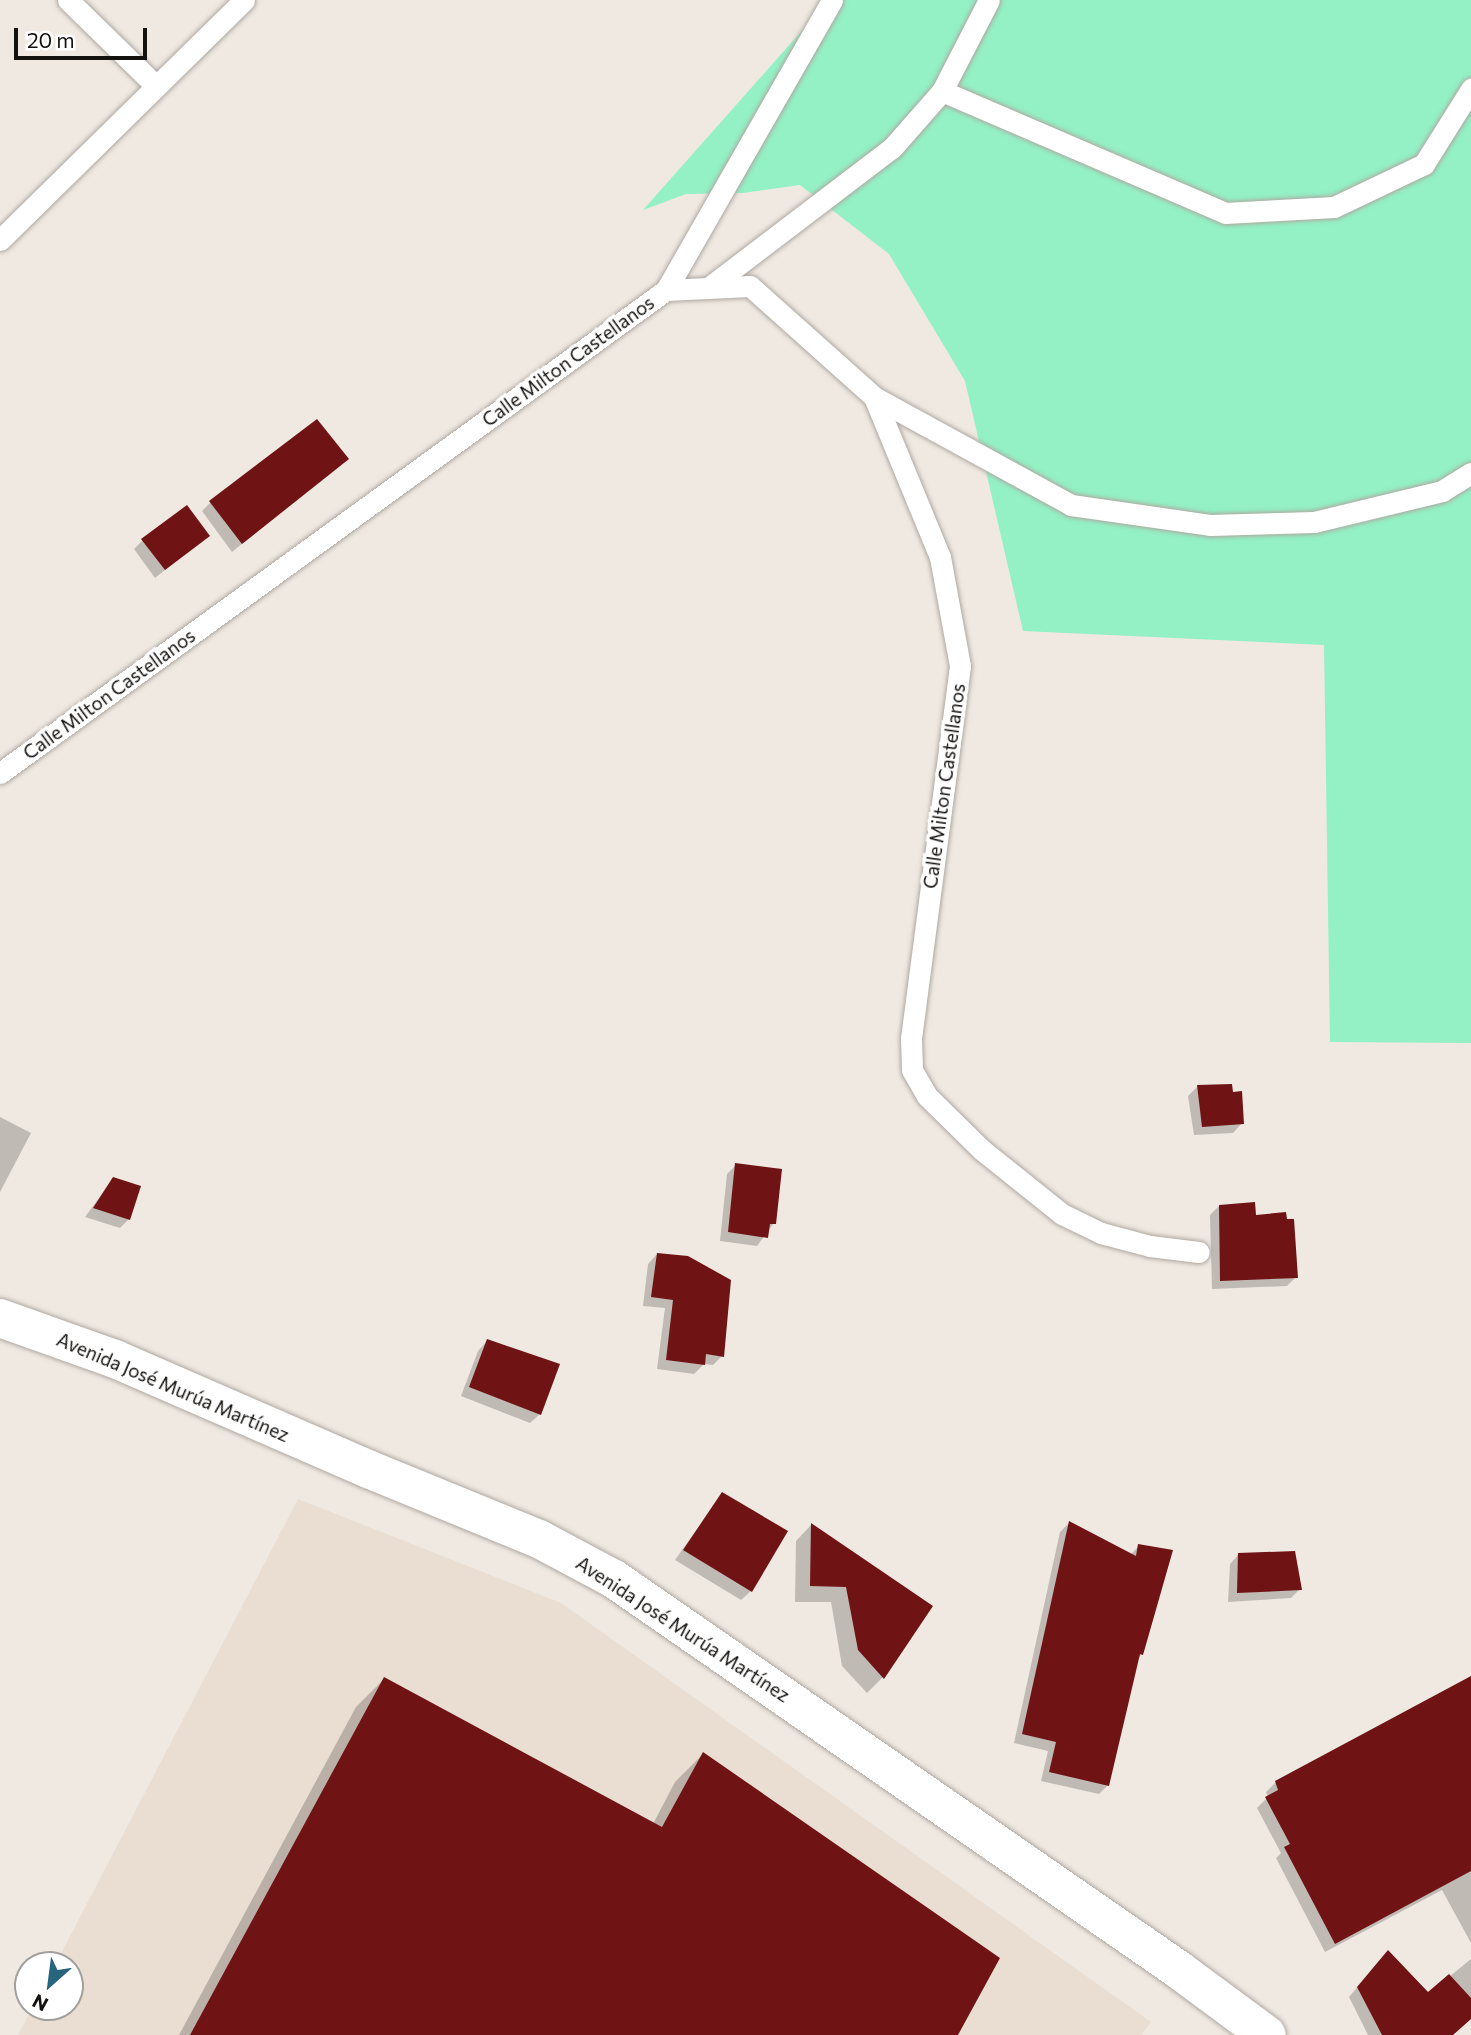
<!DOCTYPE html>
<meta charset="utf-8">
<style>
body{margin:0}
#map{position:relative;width:1471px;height:2035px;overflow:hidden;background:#efe9e2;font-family:Commissioner,sans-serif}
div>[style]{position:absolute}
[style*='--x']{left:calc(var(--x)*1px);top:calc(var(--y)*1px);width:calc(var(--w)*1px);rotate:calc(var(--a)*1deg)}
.built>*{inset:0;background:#eaddd1}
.green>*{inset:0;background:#93f1c5}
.shadow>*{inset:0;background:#0003}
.building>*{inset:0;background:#701314}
.roads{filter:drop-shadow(0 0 2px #afa8a2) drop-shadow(0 0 2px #afa8a2)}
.service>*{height:21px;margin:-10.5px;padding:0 10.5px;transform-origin:10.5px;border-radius:10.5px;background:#fff}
.secondary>*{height:38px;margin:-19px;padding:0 19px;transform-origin:19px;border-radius:19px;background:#fff}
span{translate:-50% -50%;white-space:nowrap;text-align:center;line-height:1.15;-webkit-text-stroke:7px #fff;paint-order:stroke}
.street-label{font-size:19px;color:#14120f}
.north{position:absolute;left:14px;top:1951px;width:70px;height:70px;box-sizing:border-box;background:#fff;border:2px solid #a1a09f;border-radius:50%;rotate:208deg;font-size:19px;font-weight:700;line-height:28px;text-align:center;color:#14120f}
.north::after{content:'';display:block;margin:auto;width:24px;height:32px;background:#28647c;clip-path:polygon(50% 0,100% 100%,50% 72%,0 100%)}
.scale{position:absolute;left:14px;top:28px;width:133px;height:32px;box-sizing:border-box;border:4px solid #14120f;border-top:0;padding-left:9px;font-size:21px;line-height:24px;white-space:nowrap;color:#14120f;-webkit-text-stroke:5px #fff;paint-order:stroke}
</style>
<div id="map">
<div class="built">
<div style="clip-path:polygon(298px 1499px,561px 1603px,1151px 2022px,1141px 2035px,18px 2035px,33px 2007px,70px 2007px,70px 1965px,55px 1965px)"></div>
</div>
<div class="green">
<div style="clip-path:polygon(829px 0,1471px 0,1471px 1043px,1330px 1042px,1324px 645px,1023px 631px,965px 381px,889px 254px,800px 185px,743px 193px,686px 194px,643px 210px)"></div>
</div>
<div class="shadow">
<div style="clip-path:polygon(347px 459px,232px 552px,202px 511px,211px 502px)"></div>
<div style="clip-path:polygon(208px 536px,155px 578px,134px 549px,143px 540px)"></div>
<div style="clip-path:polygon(1197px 1087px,1242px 1123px,1233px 1133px,1194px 1135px,1188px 1096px)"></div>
<div style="clip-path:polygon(0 1117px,31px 1133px,0 1192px)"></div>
<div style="clip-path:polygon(736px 1165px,774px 1223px,757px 1246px,720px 1241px,727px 1174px)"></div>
<div style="clip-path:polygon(113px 1179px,129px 1219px,120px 1228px,85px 1217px)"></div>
<div style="clip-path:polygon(1219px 1206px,1255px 1216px,1296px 1277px,1287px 1286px,1212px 1289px,1210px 1215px)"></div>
<div style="clip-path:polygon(657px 1254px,722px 1356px,713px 1365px,704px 1364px,694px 1374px,657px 1369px,665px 1308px,643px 1306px,648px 1264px)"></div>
<div style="clip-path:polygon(487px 1341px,540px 1414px,530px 1423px,461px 1396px,478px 1351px)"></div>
<div style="clip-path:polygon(722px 1494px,751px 1591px,741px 1600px,675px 1560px)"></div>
<div style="clip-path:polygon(1069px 1523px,1130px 1555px,1139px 1546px,1142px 1654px,1137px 1659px,1108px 1785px,1099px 1794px,1041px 1781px,1048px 1751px,1014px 1743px,1060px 1532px)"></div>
<div style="clip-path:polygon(811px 1525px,930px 1606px,883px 1677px,867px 1693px,842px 1666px,831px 1602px,795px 1602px,796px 1541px)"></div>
<div style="clip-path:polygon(1239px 1554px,1300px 1589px,1291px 1598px,1228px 1602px,1230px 1564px)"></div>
<div style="clip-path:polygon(384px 1679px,653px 1824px,675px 1782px,703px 1754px,956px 2035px,179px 2035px,356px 1707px)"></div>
<div style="clip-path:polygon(1471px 1679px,1471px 1943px,1442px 1890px,1325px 1952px,1276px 1858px,1281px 1853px,1257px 1808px,1268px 1797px,1266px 1792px,1276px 1782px)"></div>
<div style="clip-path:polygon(1471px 1959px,1471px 2017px,1440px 2035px,1368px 2035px,1349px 1997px,1379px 1962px,1428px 1994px)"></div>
</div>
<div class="building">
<div style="clip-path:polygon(317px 419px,349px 459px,242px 544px,209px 501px)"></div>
<div style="clip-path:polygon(187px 505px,210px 536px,165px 570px,141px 539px)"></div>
<div style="clip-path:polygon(1232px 1084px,1233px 1092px,1242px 1091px,1244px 1124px,1202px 1127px,1197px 1085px)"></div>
<div style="clip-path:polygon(735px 1163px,782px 1169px,776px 1224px,770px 1224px,768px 1238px,728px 1232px)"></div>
<div style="clip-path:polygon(113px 1177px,141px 1186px,130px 1220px,93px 1208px)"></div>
<div style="clip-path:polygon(1255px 1202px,1256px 1215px,1286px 1212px,1287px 1219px,1294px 1219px,1298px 1278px,1220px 1281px,1219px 1205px)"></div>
<div style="clip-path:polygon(657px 1253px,688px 1256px,731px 1280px,724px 1357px,706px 1354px,705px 1365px,666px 1360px,673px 1300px,651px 1297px)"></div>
<div style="clip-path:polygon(487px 1339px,560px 1364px,541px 1415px,469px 1387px)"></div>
<div style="clip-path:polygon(722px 1492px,788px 1531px,752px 1592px,683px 1550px)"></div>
<div style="clip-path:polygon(1069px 1521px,1136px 1556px,1138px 1544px,1173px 1550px,1143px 1655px,1140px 1654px,1109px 1786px,1049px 1772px,1056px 1742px,1022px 1734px)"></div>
<div style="clip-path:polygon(811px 1523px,933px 1606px,884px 1679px,858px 1650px,846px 1587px,810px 1586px)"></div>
<div style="clip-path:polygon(1295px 1551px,1302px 1590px,1237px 1593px,1238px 1553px)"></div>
<div style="clip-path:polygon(1471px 1676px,1471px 1871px,1335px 1944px,1284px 1847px,1290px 1844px,1265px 1797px,1278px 1790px,1275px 1781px)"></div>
<div style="clip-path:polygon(384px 1677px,662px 1827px,703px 1752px,1000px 1958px,958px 2035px,190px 2035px)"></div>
<div style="clip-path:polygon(1388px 1950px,1428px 1992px,1449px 1974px,1471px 1998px,1471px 2019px,1453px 2035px,1382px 2035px,1357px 1987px)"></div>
</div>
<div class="roads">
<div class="service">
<div style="--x:68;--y:0;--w:123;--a:44.3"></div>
<div style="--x:942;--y:91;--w:308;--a:23.3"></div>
<div style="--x:1225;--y:213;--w:109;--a:-3.2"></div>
<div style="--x:1334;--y:207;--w:100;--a:-25.5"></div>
<div style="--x:1424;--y:164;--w:89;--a:-57.9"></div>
<div style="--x:0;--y:240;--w:342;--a:-44.5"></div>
<div style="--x:708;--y:288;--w:231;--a:-37.3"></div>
<div style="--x:892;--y:148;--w:76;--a:-48.7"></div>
<div style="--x:942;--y:91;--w:102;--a:-62.7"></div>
<div style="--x:666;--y:290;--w:334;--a:-60.2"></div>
<div style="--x:874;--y:397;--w:225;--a:28.7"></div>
<div style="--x:1071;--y:505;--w:140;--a:8.2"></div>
<div style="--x:1210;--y:525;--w:104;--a:-1.7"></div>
<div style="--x:1314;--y:522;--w:132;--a:-13.6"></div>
<div style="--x:1442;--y:491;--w:34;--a:-32"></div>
<div style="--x:0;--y:773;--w:823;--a:-35.95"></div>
<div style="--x:666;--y:290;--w:84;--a:-2.7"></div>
<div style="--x:750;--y:286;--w:166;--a:41.8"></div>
<div style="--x:874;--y:397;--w:173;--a:67.6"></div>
<div style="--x:940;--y:557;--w:111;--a:79.6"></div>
<div style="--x:960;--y:666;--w:376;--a:97.5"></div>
<div style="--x:911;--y:1039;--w:31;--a:88"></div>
<div style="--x:912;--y:1070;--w:30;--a:60"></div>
<div style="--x:927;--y:1096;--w:77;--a:44.5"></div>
<div style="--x:982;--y:1150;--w:102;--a:38.7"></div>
<div style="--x:1062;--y:1214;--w:43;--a:26"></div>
<div style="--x:1101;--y:1233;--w:51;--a:14.9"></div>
<div style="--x:1150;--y:1246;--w:49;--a:7"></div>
</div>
<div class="secondary">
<div style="--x:0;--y:1318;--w:122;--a:19.6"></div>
<div style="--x:115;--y:1359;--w:276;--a:23.5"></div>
<div style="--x:368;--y:1469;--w:185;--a:22.3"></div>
<div style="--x:539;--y:1539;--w:85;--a:28.1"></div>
<div style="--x:614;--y:1579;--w:687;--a:34.68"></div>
<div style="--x:1179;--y:1970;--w:109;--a:36.5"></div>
</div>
</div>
<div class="street-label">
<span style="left:568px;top:361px;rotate:-36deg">Calle Milton Castellanos</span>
<span style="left:109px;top:694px;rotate:-36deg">Calle Milton Castellanos</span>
<span style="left:944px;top:786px;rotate:-82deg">Calle Milton Castellanos</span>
<span style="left:173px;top:1387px;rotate:23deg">Avenida José Murúa Martínez</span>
<span style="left:683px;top:1629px;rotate:33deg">Avenida José Murúa Martínez</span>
</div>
<div class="north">N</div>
<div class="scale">20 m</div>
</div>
